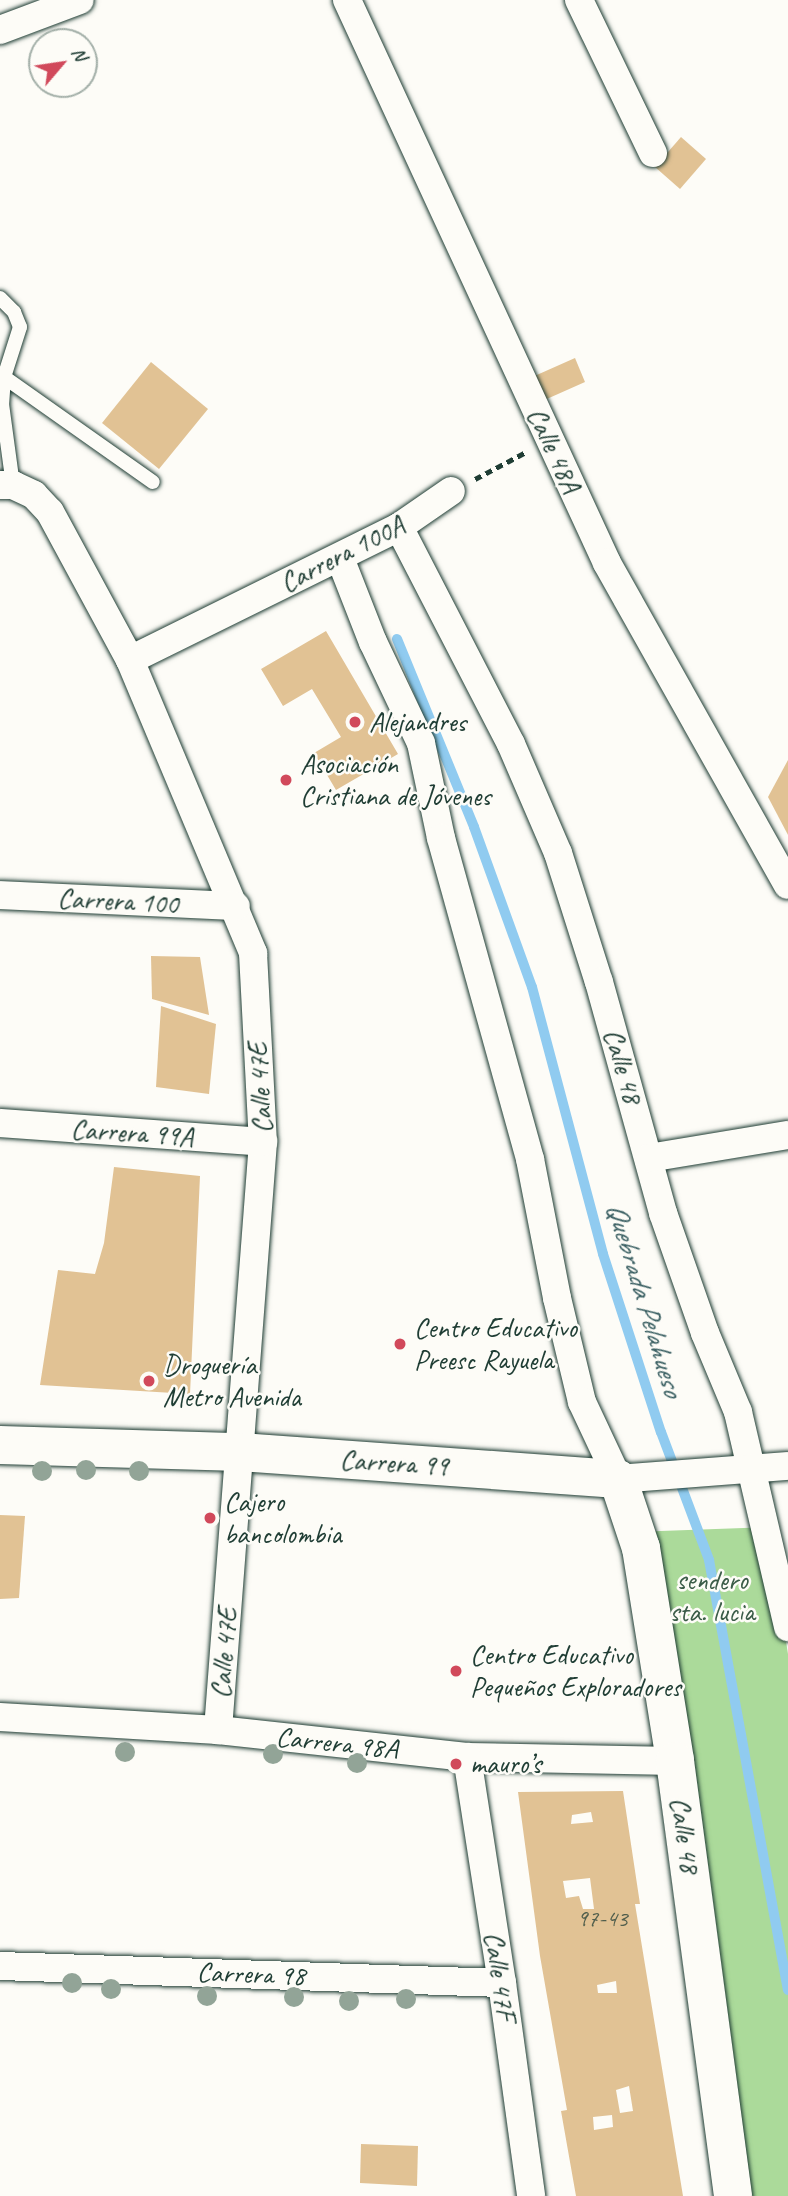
<!DOCTYPE html>
<meta charset="utf-8">
<style>
body{margin:0}
#map{position:relative;width:788px;height:2196px;overflow:hidden;background:#fdfcf7;font-family:Caveat,sans-serif}
div>[style]{position:absolute}
[style*='--x']{left:calc(var(--x)*1px);top:calc(var(--y)*1px);width:calc(var(--w)*1px);rotate:calc(var(--a)*1deg)}
.green>*{inset:0;background:#abda9a}
.stream>*{height:10px;margin:-5px;padding:0 5px;transform-origin:5px;border-radius:5px;background:#90cbf0}
.building>*{inset:0;background:#e1c294}
.path>*{height:4.5px;margin-top:-2.25px;transform-origin:0;background:repeating-linear-gradient(90deg,#1f3d34 0 7px,transparent 0 12px)}
.roads{filter:drop-shadow(0 0 2px #1f3d34) drop-shadow(0 0 2px #1f3d34)}
.lane>*{height:14px;margin:-7px;padding:0 7px;transform-origin:7px;border-radius:7px;background:#fdfcf7}
.street>*{height:28px;margin:-14px;padding:0 14px;transform-origin:14px;border-radius:14px;background:#fdfcf7}
.secondary>*{height:38px;margin:-19px;padding:0 19px;transform-origin:19px;border-radius:19px;background:#fdfcf7}
.trees>*{width:20px;height:20px;margin:-10px;border-radius:50%;background:#92a497}
.dots>*{width:19px;height:19px;translate:-50% -50%;box-sizing:border-box;border:4px solid #fdfcf7;border-radius:50%}
span{translate:-50% -50%;white-space:nowrap;text-align:center;line-height:1.15;-webkit-text-stroke:5px #fdfcf7;paint-order:stroke}
.number-label{font-size:24px;color:#505e4c}
.number-label span{-webkit-text-stroke-width:0}
.street-label{font-size:28px;color:#1f3d34}
.poi-label{font-size:28px;color:#1f3d34}
.left{translate:0 -50%;text-align:left}
.park-label{font-size:28px;color:#3b5c48}
.water-label{font-size:30px;color:#3b6063;font-style:italic}
.north{position:absolute;left:28px;top:28px;width:70px;height:70px;box-sizing:border-box;background:#fdfcf7;border:2px solid #a4b0a9;border-radius:50%;rotate:61deg;font-size:19px;font-weight:700;line-height:28px;text-align:center;color:#1f3d34}
.north::after{content:'';display:block;margin:auto;width:24px;height:32px;background:#d1495b;clip-path:polygon(50% 0,100% 100%,50% 72%,0 100%)}
</style>
<div id="map">
<div class="green">
<div style="clip-path:polygon(768px 1527px,788px 1654px,788px 2196px,750px 2196px,633px 1532px)"></div>
</div>
<div class="stream">
<div style="--x:397;--y:639;--w:203;--a:67.7"></div>
<div style="--x:474;--y:827;--w:170;--a:70.1"></div>
<div style="--x:532;--y:987;--w:276;--a:75.1"></div>
<div style="--x:603;--y:1254;--w:187;--a:72"></div>
<div style="--x:661;--y:1432;--w:137;--a:69.4"></div>
<div style="--x:709;--y:1560;--w:437;--a:79.6"></div>
</div>
<div class="building">
<div style="clip-path:polygon(681px 137px,706px 159px,680px 189px,655px 167px)"></div>
<div style="clip-path:polygon(575px 358px,585px 382px,540px 402px,530px 378px)"></div>
<div style="clip-path:polygon(151px 362px,208px 409px,159px 469px,102px 423px)"></div>
<div style="clip-path:polygon(326px 631px,398px 754px,336px 790px,314px 753px,341px 737px,312px 689px,283px 706px,261px 669px)"></div>
<div style="clip-path:polygon(788px 760px,788px 835px,768px 797px)"></div>
<div style="clip-path:polygon(151px 956px,200px 957px,209px 1015px,152px 999px)"></div>
<div style="clip-path:polygon(161px 1006px,216px 1024px,209px 1094px,156px 1087px)"></div>
<div style="clip-path:polygon(114px 1167px,200px 1176px,190px 1394px,40px 1385px,58px 1270px,95px 1274px,104px 1243px)"></div>
<div style="clip-path:polygon(0 1515px,25px 1516px,19px 1598px,0 1599px)"></div>
<div style="clip-path:polygon(evenodd,623px 1791px,640px 1904px,635px 1904px,683px 2196px,576px 2196px,561px 2111px,567px 2110px,540px 1956px,518px 1792px,623px 1791px,591px 1812px,593px 1822px,571px 1824px,572px 1815px,591px 1812px,623px 1791px,590px 1878px,594px 1909px,583px 1909px,579px 1896px,566px 1898px,563px 1881px,590px 1878px,623px 1791px,616px 1981px,617px 1993px,598px 1993px,597px 1985px,616px 1981px,623px 1791px,629px 2086px,633px 2111px,620px 2113px,616px 2090px,629px 2086px,623px 1791px,612px 2115px,613px 2127px,594px 2130px,593px 2117px,612px 2115px)"></div>
<div style="clip-path:polygon(361px 2144px,418px 2146px,417px 2186px,360px 2183px)"></div>
</div>
<div class="path">
<div style="--x:475;--y:479;--w:58;--a:-27.9"></div>
</div>
<div class="roads">
<div class="lane">
<div style="--x:0;--y:298;--w:20;--a:45"></div>
<div style="--x:14;--y:312;--w:16;--a:68"></div>
<div style="--x:20;--y:327;--w:52;--a:107.7"></div>
<div style="--x:4;--y:377;--w:27;--a:94"></div>
<div style="--x:2;--y:404;--w:82;--a:82.3"></div>
<div style="--x:4;--y:377;--w:182;--a:35.2"></div>
</div>
<div class="street">
<div style="--x:347;--y:0;--w:620;--a:65.21"></div>
<div style="--x:607;--y:563;--w:369;--a:60.7"></div>
<div style="--x:579;--y:0;--w:170;--a:64.2"></div>
<div style="--x:0;--y:30;--w:85;--a:-20.6"></div>
<div style="--x:0;--y:485;--w:13;--a:0"></div>
<div style="--x:13;--y:485;--w:23;--a:25"></div>
<div style="--x:34;--y:495;--w:23;--a:47"></div>
<div style="--x:50;--y:512;--w:168;--a:61.6"></div>
<div style="--x:130;--y:660;--w:318;--a:67.2"></div>
<div style="--x:253;--y:953;--w:189;--a:87"></div>
<div style="--x:263;--y:1142;--w:590;--a:94.38"></div>
<div style="--x:399;--y:527;--w:244;--a:62.7"></div>
<div style="--x:511;--y:744;--w:119;--a:66.7"></div>
<div style="--x:558;--y:853;--w:135;--a:72.4"></div>
<div style="--x:599;--y:982;--w:240;--a:74.5"></div>
<div style="--x:663;--y:1213;--w:127;--a:70.7"></div>
<div style="--x:705;--y:1333;--w:86;--a:67.3"></div>
<div style="--x:738;--y:1412;--w:221;--a:76.9"></div>
<div style="--x:340;--y:558;--w:90;--a:68.6"></div>
<div style="--x:373;--y:642;--w:112;--a:64.6"></div>
<div style="--x:421;--y:743;--w:97;--a:78.1"></div>
<div style="--x:441;--y:838;--w:333;--a:74.5"></div>
<div style="--x:530;--y:1159;--w:142;--a:79"></div>
<div style="--x:557;--y:1298;--w:107;--a:76.5"></div>
<div style="--x:582;--y:1402;--w:85;--a:64.9"></div>
<div style="--x:618;--y:1479;--w:170;--a:-4.4"></div>
<div style="--x:130;--y:660;--w:300;--a:-26.3"></div>
<div style="--x:399;--y:527;--w:63;--a:-34.7"></div>
<div style="--x:0;--y:895;--w:236;--a:2.7"></div>
<div style="--x:0;--y:1123;--w:264;--a:4.1"></div>
<div style="--x:649;--y:1158;--w:141;--a:-9.4"></div>
<div style="--x:0;--y:1717;--w:218;--a:3.4"></div>
<div style="--x:218;--y:1730;--w:250;--a:6.2"></div>
<div style="--x:467;--y:1757;--w:208;--a:1.1"></div>
<div style="--x:467;--y:1757;--w:229;--a:81.2"></div>
<div style="--x:502;--y:1983;--w:215;--a:82.2"></div>
<div style="--x:0;--y:1966;--w:502;--a:1.94"></div>
</div>
<div class="secondary">
<div style="--x:0;--y:1445;--w:240;--a:1.7"></div>
<div style="--x:240;--y:1452;--w:379;--a:4.1"></div>
<div style="--x:618;--y:1479;--w:73;--a:71.6"></div>
<div style="--x:641;--y:1548;--w:216;--a:80.9"></div>
<div style="--x:675;--y:1761;--w:439;--a:82.4"></div>
</div>
</div>
<div class="trees">
<div style="left:86px;top:1470px"></div>
<div style="left:42px;top:1471px"></div>
<div style="left:139px;top:1471px"></div>
<div style="left:125px;top:1752px"></div>
<div style="left:273px;top:1754px"></div>
<div style="left:357px;top:1763px"></div>
<div style="left:72px;top:1983px"></div>
<div style="left:111px;top:1989px"></div>
<div style="left:207px;top:1996px"></div>
<div style="left:294px;top:1997px"></div>
<div style="left:406px;top:1999px"></div>
<div style="left:349px;top:2001px"></div>
</div>
<div class="dots">
<div style="left:355px;top:722px;background:#d1495b"></div>
<div style="left:286px;top:780px;background:#d1495b"></div>
<div style="left:400px;top:1344px;background:#d1495b"></div>
<div style="left:149px;top:1381px;background:#d1495b"></div>
<div style="left:210px;top:1518px;background:#d1495b"></div>
<div style="left:456px;top:1671px;background:#d1495b"></div>
<div style="left:456px;top:1764px;background:#d1495b"></div>
</div>
<div class="number-label">
<span style="left:602px;top:1919px">97-43</span>
</div>
<div class="street-label">
<span style="left:554px;top:450px;rotate:65deg">Calle 48A</span>
<span style="left:342px;top:554px;rotate:-27deg">Carrera 100A</span>
<span style="left:118px;top:901px;rotate:3deg">Carrera 100</span>
<span style="left:623px;top:1066px;rotate:74deg">Calle 48</span>
<span style="left:260px;top:1088px;rotate:-93deg">Calle 47E</span>
<span style="left:132px;top:1133px;rotate:4deg">Carrera 99A</span>
<span style="left:394px;top:1463px;rotate:4deg">Carrera 99</span>
<span style="left:224px;top:1653px;rotate:-85deg">Calle 47E</span>
<span style="left:337px;top:1743px;rotate:6deg">Carrera 98A</span>
<span style="left:685px;top:1835px;rotate:82deg">Calle 48</span>
<span style="left:251px;top:1974px;rotate:2deg">Carrera 98</span>
<span style="left:500px;top:1976px;rotate:82deg">Calle 47F</span>
</div>
<div class="poi-label">
<span class="left" style="left:369px;top:722px">Alejandres</span>
<span class="left" style="left:300px;top:780px">Asociación<br>Cristiana de Jóvenes</span>
<span class="left" style="left:414px;top:1344px">Centro Educativo<br>Preesc Rayuela</span>
<span class="left" style="left:163px;top:1381px">Droguería<br>Metro Avenida</span>
<span class="left" style="left:224px;top:1518px">Cajero<br>bancolombia</span>
<span class="left" style="left:470px;top:1671px">Centro Educativo<br>Pequeños Exploradores</span>
<span class="left" style="left:470px;top:1764px">mauro’s</span>
</div>
<div class="park-label">
<span style="left:712px;top:1596px">sendero<br>sta. lucia</span>
</div>
<div class="water-label">
<span style="left:645px;top:1299px;rotate:73deg">Quebrada Pelahueso</span>
</div>
<div class="north">N</div>
</div>
